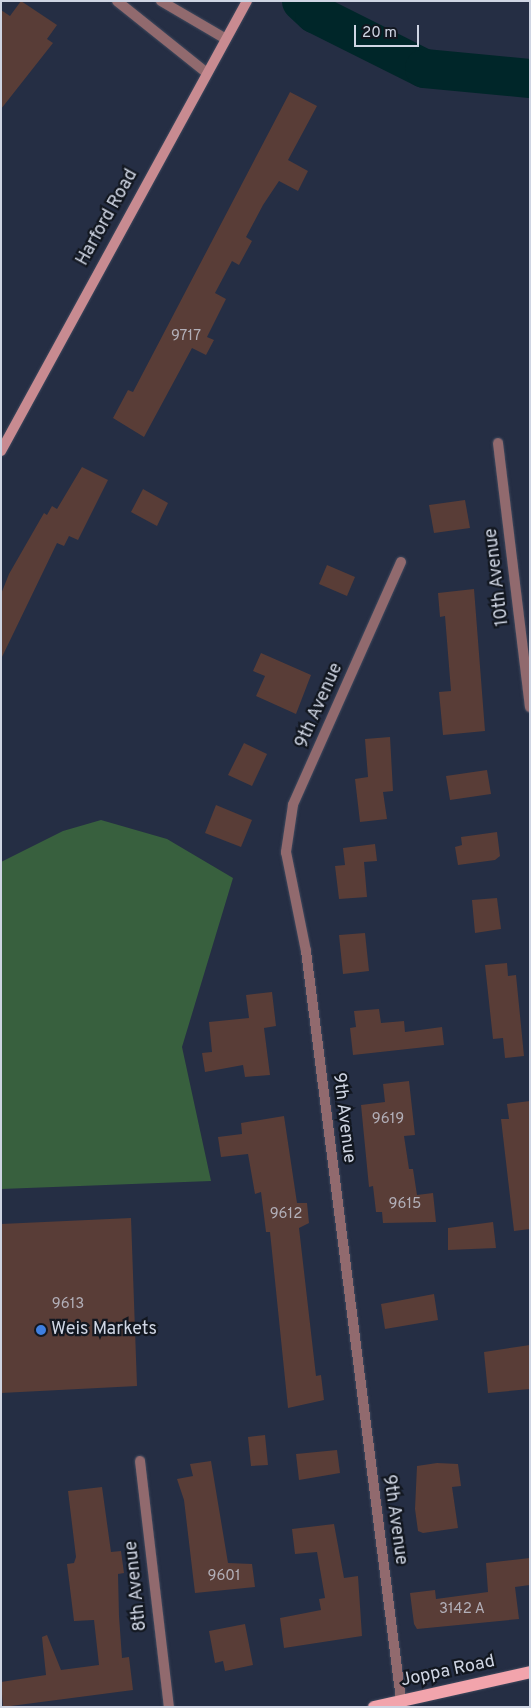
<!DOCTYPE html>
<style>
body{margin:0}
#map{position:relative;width:531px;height:1708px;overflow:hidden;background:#252e44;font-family:Overpass,sans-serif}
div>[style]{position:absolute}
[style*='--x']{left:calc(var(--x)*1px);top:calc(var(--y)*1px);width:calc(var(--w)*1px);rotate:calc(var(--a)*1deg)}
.green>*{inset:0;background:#38603e}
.river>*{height:39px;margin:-19.5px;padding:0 19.5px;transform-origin:19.5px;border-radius:19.5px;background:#002629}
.building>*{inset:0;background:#593d37}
.roads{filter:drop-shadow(0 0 1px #40495d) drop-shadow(0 0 1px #40495d)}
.street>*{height:10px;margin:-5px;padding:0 5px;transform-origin:5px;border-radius:5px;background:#916a6e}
.secondary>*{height:10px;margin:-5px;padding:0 5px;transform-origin:5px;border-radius:5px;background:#c88b91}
.primary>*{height:12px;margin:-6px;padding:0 6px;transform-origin:6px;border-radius:6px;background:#f2a4ac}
.dots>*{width:14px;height:14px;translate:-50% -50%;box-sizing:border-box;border:2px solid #121720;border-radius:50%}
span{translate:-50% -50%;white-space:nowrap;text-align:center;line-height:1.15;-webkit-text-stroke:4.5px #121720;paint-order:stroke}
.number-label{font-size:15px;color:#b2afb8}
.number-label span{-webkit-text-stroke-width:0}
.street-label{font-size:18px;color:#cfd5e3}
.poi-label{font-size:18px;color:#cfd5e3}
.left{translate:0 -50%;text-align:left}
.frame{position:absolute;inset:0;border:2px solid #cfd5e3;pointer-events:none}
.scale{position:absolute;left:354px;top:25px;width:65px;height:22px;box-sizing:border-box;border:2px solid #cfd5e3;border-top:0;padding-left:6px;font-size:15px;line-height:18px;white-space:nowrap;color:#cfd5e3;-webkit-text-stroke:4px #121720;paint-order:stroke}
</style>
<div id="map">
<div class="green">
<div style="clip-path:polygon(101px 820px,167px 839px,233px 878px,182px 1047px,211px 1181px,1px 1189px,1px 862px,63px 831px)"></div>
</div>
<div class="river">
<div style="--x:301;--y:1;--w:18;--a:43"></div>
<div style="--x:314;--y:13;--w:123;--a:26.6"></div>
<div style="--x:424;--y:68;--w:106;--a:5.4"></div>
</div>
<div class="building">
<div style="clip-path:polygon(21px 1px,57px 25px,47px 39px,53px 43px,1px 109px,1px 10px,10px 16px)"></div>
<div style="clip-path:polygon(290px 92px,317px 106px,288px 160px,308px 171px,298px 191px,279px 181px,263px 205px,246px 237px,252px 241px,239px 265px,232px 261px,215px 293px,226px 299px,207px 337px,214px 340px,206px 355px,192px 348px,144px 437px,113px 418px,128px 390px,133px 392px)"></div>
<div style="clip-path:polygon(82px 467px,108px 480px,78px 540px,69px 536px,64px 546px,57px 543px,1px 659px,1px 594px,9px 574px,44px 513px,47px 515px,52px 506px,57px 509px)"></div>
<div style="clip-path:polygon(143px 489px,168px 503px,157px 526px,131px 512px)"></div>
<div style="clip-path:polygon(465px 500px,470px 528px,434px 533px,429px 505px)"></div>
<div style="clip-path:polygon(327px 565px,355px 577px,347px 596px,319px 584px)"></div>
<div style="clip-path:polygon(474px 589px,485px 731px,443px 735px,439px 692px,451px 691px,445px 616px,440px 617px,438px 593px)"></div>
<div style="clip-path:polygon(261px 653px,311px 675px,296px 714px,256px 696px,265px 676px,253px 671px)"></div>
<div style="clip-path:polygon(390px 737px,393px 791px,383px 792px,387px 819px,360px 822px,355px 779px,368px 777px,365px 739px)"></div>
<div style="clip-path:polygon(244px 743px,267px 754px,252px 786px,228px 775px)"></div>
<div style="clip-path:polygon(487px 770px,491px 794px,450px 800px,446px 776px)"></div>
<div style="clip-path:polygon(216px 805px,252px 820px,241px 847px,205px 833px)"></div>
<div style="clip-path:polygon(497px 832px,500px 856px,495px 860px,458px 865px,455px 847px,462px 845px,461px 837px)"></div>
<div style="clip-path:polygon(375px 844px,377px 861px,364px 862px,367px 897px,339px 899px,335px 866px,345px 865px,343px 848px)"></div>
<div style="clip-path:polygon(497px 898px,501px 929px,475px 933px,472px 900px)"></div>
<div style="clip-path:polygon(365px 933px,369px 971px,343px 974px,339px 935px)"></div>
<div style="clip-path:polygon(507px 963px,508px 976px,516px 975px,524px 1056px,505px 1058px,503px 1038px,493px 1039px,485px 965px)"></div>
<div style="clip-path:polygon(272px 992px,276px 1026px,264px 1028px,270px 1075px,245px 1077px,243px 1065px,205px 1072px,202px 1053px,212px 1052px,209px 1022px,249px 1018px,246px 995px)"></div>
<div style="clip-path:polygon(379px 1009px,381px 1023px,404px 1021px,405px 1032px,442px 1027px,444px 1045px,353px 1055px,350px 1028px,356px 1027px,354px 1011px)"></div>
<div style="clip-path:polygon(409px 1081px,415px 1135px,404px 1136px,409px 1169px,413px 1169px,417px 1195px,433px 1193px,436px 1222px,383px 1223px,382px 1212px,376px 1212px,373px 1186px,369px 1187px,361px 1105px,385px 1102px,383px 1084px)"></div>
<div style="clip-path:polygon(530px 1101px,530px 1229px,514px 1231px,501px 1119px,509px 1119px,507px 1104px)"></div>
<div style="clip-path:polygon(284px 1116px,297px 1203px,307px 1203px,309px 1223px,299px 1228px,316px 1376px,321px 1375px,324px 1400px,288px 1408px,270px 1232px,266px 1232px,261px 1192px,255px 1194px,248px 1154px,221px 1157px,218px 1137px,242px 1134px,241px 1123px)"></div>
<div style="clip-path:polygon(131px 1218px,137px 1386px,1px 1393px,1px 1224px)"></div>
<div style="clip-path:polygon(493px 1222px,496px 1248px,448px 1250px,448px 1228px)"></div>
<div style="clip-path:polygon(434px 1294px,438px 1320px,385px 1329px,381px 1304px)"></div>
<div style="clip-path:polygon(530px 1345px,530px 1389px,488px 1393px,484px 1352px)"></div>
<div style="clip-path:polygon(265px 1435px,268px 1465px,251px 1466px,248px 1437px)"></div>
<div style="clip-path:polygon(337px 1450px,340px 1473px,299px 1480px,296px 1454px)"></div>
<div style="clip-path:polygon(211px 1461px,228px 1563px,252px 1564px,255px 1587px,195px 1593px,184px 1500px,177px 1479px,193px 1476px,190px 1464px)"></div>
<div style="clip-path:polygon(437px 1463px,458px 1464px,461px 1486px,452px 1487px,458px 1528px,423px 1533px,418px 1531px,415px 1509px,417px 1466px)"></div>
<div style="clip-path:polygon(102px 1487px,111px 1552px,121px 1551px,124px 1573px,118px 1574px,119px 1616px,122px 1658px,129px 1657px,133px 1690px,3px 1707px,1px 1682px,46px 1675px,42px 1637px,47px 1635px,61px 1670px,99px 1665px,94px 1620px,74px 1621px,67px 1564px,74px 1563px,76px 1557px,68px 1491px)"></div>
<div style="clip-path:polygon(334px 1524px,344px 1578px,358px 1576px,362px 1636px,284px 1648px,280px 1618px,321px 1610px,319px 1599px,325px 1598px,317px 1552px,295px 1554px,292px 1529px)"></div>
<div style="clip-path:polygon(530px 1558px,530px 1585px,515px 1587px,519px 1619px,417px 1629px,414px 1624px,410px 1593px,435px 1590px,436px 1599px,488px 1592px,486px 1563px)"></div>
<div style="clip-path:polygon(245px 1624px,253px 1665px,225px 1671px,223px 1661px,215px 1663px,209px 1631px)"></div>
</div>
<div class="roads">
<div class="street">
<div style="--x:117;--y:1;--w:115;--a:38.7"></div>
<div style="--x:161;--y:1;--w:75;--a:30.3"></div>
<div style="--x:498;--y:443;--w:266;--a:83.1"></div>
<div style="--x:401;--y:562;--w:266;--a:114"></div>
<div style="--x:293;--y:805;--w:48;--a:98.5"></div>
<div style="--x:286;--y:852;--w:101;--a:78.6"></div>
<div style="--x:306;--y:951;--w:755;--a:82.77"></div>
<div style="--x:140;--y:1461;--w:248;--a:83.3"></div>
</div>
<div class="secondary">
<div style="--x:1;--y:451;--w:513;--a:-61.34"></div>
</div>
<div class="primary">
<div style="--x:374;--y:1707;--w:160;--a:-12.6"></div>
</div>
</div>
<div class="dots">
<div style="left:41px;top:1330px;background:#3f7fe0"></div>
</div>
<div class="number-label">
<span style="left:186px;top:337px">9717</span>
<span style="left:388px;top:1120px">9619</span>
<span style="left:405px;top:1205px">9615</span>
<span style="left:286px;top:1215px">9612</span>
<span style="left:68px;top:1305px">9613</span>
<span style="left:224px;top:1577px">9601</span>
<span style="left:462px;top:1610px">3142 A</span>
</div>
<div class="street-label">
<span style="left:108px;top:218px;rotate:-61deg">Harford Road</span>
<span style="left:498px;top:577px;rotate:-97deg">10th Avenue</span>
<span style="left:320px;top:706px;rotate:-66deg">9th Avenue</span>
<span style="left:343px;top:1118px;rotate:83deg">9th Avenue</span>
<span style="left:394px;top:1520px;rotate:82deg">9th Avenue</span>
<span style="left:137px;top:1586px;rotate:-96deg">8th Avenue</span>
<span style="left:448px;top:1672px;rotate:-12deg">Joppa Road</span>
</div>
<div class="poi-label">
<span class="left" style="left:51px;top:1330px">Weis Markets</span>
</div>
<div class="frame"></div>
<div class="scale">20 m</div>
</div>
